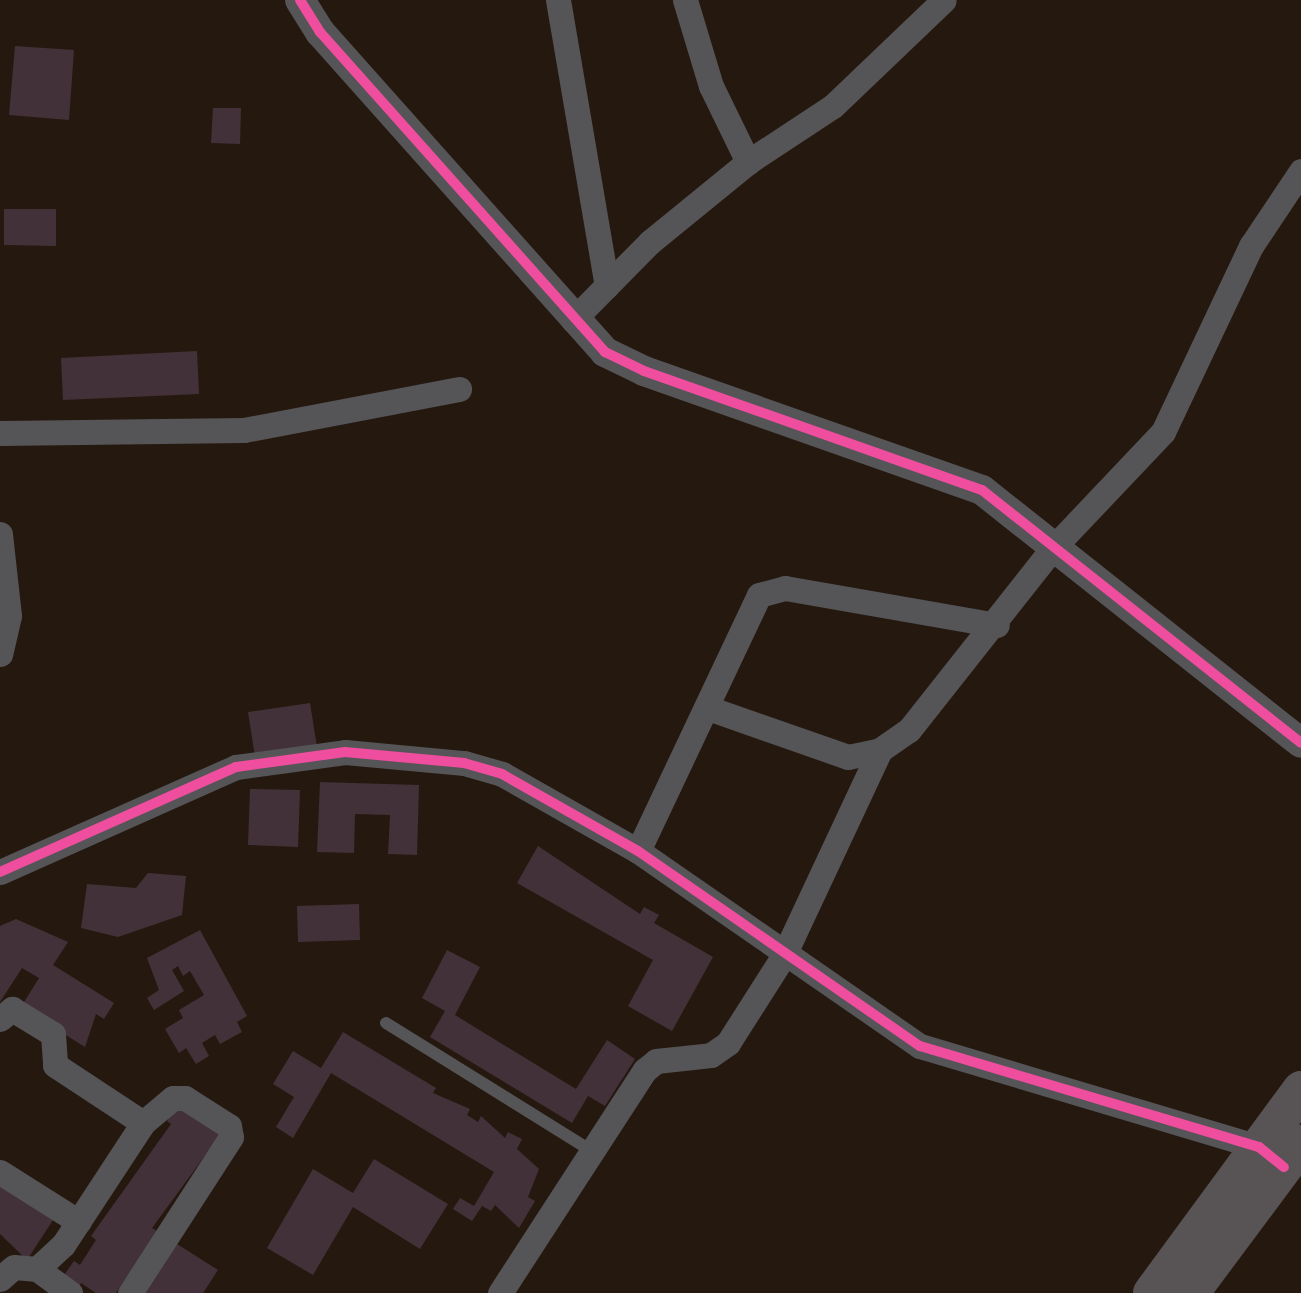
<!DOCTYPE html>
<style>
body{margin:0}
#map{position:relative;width:1301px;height:1293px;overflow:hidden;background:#25180f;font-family:"Noto Sans",sans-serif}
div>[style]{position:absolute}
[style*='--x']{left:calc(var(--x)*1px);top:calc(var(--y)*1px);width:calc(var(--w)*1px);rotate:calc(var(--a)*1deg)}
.building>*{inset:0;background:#433139}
.service>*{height:12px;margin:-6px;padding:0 6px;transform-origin:6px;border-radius:6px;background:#555457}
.minor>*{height:25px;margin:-12.5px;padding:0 12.5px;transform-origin:12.5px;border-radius:12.5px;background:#555457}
.tertiary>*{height:30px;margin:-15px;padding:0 15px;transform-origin:15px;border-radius:15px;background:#555457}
.primary>*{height:38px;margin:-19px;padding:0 19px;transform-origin:19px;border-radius:19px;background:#585455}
.cycleway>*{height:10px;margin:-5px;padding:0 5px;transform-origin:5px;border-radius:5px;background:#ef4d9e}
span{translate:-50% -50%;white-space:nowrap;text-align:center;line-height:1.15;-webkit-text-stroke:9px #100602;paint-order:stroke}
</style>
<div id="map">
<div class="building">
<div style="clip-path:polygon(15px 46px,74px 50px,69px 120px,9px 115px)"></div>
<div style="clip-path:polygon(213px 108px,241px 108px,240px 144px,211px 143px)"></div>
<div style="clip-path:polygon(4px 209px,56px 209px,56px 246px,4px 245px)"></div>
<div style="clip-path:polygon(197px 351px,199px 394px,63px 400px,61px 358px)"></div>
<div style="clip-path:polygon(310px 703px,317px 747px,255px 757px,248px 712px)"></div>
<div style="clip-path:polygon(320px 782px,419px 785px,417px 855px,388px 854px,390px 815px,355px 814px,354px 853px,317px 852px)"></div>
<div style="clip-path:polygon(250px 789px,300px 790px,298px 847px,248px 845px)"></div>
<div style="clip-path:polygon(538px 846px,640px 914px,644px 907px,659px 915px,654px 923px,713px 957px,672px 1031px,628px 1006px,653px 960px,517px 883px)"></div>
<div style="clip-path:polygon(148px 873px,186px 876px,182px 915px,118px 937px,81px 928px,87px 884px,136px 888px)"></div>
<div style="clip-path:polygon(359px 904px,360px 940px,298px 942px,297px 906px)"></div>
<div style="clip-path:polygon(16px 919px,68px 942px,53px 965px,114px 1003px,104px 1019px,96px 1014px,85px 1047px,21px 1007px,39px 978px,22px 968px,0 1002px,0 926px)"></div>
<div style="clip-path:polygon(200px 930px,247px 1016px,237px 1022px,242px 1032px,220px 1044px,215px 1035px,202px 1043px,209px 1056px,196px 1064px,186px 1048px,179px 1053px,165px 1029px,183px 1018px,179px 1010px,204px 995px,190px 971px,183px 976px,178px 966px,172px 970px,184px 991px,154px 1010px,147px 998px,159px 990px,147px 958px)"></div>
<div style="clip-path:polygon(447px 950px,480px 967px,455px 1015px,576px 1089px,607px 1040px,635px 1059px,605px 1106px,588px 1096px,572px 1123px,430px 1037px,445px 1011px,422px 998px)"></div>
<div style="clip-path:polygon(343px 1032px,436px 1088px,433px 1093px,470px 1109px,467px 1115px,478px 1122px,481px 1116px,505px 1138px,508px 1132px,522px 1139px,517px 1149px,539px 1169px,528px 1197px,535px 1201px,519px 1228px,495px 1205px,491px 1211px,482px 1206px,472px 1221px,453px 1209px,460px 1198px,474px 1206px,494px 1172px,331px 1073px,293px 1138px,276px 1127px,294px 1097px,273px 1084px,293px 1051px,321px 1068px)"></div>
<div style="clip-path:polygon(180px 1102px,223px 1131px,152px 1228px,157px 1231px,116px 1293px,96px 1293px,81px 1283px,78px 1289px,62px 1278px,74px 1261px,80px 1265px,96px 1240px,91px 1236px,171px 1124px,167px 1121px)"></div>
<div style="clip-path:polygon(374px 1159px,448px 1204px,420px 1249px,353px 1207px,313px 1275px,267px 1248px,313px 1169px,353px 1193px)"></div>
<div style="clip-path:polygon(0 1180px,55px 1217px,27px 1260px,0 1234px)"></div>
<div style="clip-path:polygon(177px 1244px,218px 1270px,203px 1293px,146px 1293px)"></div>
</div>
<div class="service">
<div style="--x:386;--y:1023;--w:243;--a:31.9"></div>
</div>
<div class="minor">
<div style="--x:558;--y:0;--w:290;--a:80.3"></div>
<div style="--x:685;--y:0;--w:90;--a:73.2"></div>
<div style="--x:711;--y:86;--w:85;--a:64"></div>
<div style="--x:573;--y:320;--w:110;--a:-45.4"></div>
<div style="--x:650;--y:242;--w:127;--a:-39.2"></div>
<div style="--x:748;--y:162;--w:102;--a:-33.4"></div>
<div style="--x:833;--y:106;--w:153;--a:-43.7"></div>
<div style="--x:0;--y:433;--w:244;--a:-0.7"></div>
<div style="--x:244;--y:430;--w:219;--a:-10.8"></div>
<div style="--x:0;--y:534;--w:82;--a:83.7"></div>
<div style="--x:9;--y:616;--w:39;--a:103"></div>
<div style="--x:708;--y:708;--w:148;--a:19.3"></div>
<div style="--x:848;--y:757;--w:33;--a:-12"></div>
<div style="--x:880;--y:750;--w:35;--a:-35"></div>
<div style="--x:909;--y:730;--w:231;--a:-51.7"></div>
<div style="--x:1052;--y:549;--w:161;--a:-46.5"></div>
<div style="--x:1163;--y:432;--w:206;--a:-64.7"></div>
<div style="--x:1251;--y:246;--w:90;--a:-56.3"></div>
<div style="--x:638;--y:851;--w:283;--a:-64.7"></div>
<div style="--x:759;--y:595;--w:27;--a:-15"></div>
<div style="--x:785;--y:588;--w:215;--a:9.9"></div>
<div style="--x:0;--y:872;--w:258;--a:-24"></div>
<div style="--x:236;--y:767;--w:110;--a:-7.8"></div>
<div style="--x:345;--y:752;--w:120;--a:5.3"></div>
<div style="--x:464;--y:763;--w:40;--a:16"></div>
<div style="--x:502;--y:774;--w:156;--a:29.5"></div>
<div style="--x:638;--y:851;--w:343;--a:34.7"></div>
<div style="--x:920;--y:1046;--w:354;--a:16.6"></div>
<div style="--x:1259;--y:1147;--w:14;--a:39"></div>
<div style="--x:0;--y:1019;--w:16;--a:-40"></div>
<div style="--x:12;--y:1009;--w:48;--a:31.4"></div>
<div style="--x:53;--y:1034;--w:31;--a:86"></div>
<div style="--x:55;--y:1065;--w:105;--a:33.4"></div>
<div style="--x:0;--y:1172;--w:93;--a:32.3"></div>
<div style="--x:37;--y:1269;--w:35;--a:-43"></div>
<div style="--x:63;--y:1245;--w:146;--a:-56.7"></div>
<div style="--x:143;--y:1123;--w:39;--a:-40"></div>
<div style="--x:173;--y:1098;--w:12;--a:0"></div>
<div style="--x:185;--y:1098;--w:52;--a:32.5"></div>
<div style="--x:229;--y:1126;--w:11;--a:80"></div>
<div style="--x:231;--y:1137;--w:186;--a:122.9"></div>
<div style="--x:0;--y:1279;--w:18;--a:-41"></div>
<div style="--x:14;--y:1267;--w:23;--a:5"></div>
<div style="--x:37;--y:1269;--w:41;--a:36"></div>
<div style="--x:500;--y:1293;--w:266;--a:-57"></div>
<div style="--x:645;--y:1070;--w:14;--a:-39"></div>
<div style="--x:656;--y:1061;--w:55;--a:-6.2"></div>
<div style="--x:711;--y:1055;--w:21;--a:-35"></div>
<div style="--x:728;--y:1043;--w:104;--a:-57.5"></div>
<div style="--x:784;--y:955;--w:226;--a:-64.9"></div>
</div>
<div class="tertiary">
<div style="--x:300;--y:0;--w:38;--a:58"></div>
<div style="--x:320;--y:32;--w:429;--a:48.3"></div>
<div style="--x:605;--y:352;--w:43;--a:26"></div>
<div style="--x:644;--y:371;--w:358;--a:19.4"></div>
<div style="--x:982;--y:490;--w:407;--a:38.4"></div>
</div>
<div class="primary">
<div style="--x:1152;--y:1293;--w:252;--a:-53.7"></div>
<div style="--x:1190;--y:1293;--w:186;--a:-53.3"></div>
</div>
<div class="cycleway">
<div style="--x:300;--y:0;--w:38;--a:58"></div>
<div style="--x:320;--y:32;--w:429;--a:48.3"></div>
<div style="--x:605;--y:352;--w:43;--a:26"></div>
<div style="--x:644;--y:371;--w:358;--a:19.4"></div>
<div style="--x:982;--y:490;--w:407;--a:38.4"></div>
<div style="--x:0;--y:872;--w:258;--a:-24"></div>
<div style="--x:236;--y:767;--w:110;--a:-7.8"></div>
<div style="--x:345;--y:752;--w:120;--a:5.3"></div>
<div style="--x:464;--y:763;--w:40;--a:16"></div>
<div style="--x:502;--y:774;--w:156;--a:29.5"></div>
<div style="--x:638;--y:851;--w:343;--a:34.7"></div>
<div style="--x:920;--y:1046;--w:354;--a:16.6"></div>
<div style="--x:1259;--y:1147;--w:32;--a:39"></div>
</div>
</div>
